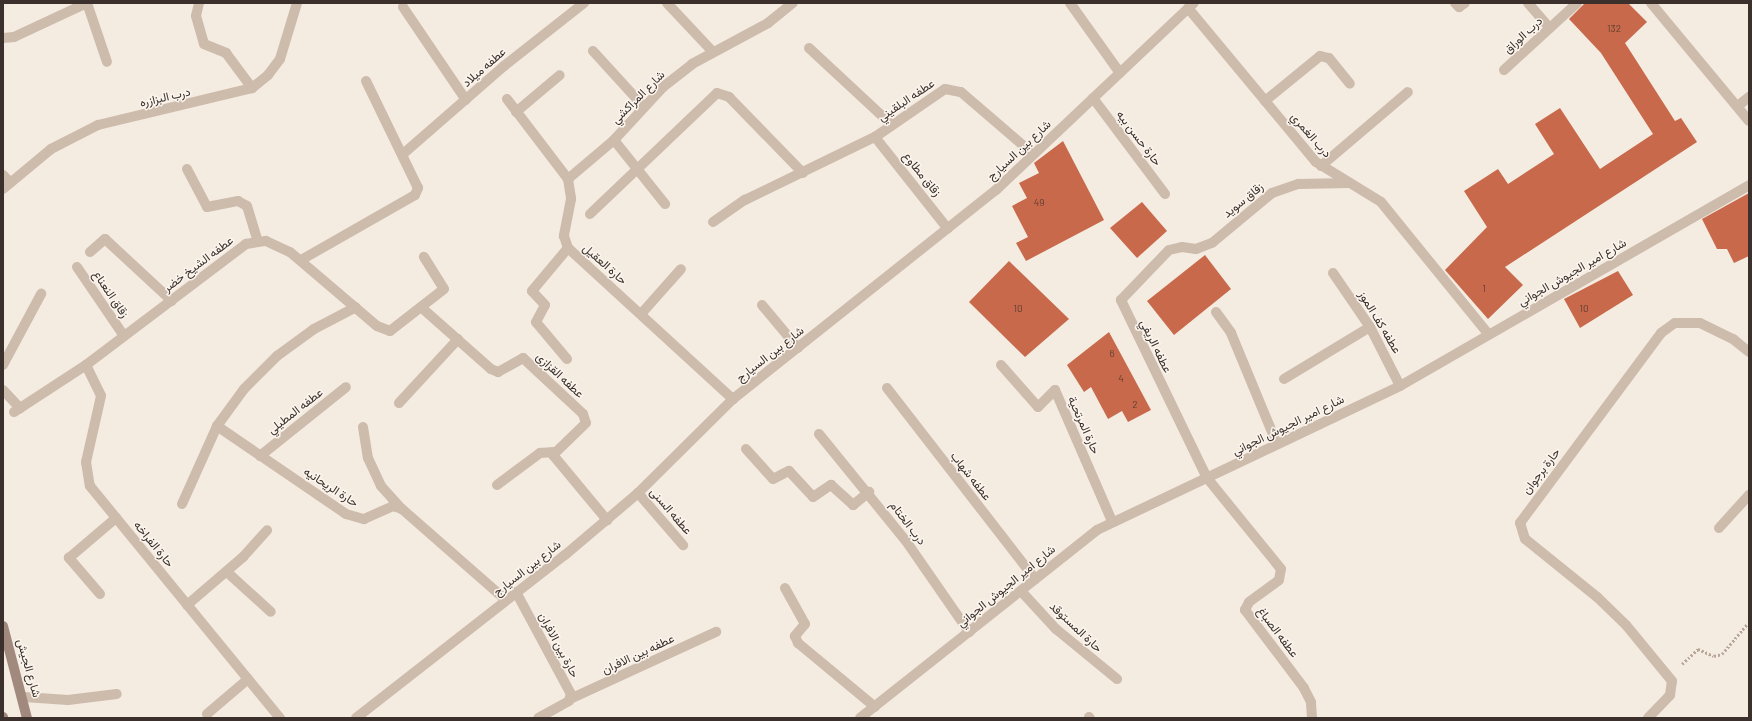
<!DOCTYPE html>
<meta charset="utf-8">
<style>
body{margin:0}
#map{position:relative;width:1752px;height:721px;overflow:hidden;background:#f4ebe1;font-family:Barlow,Vazirmatn,sans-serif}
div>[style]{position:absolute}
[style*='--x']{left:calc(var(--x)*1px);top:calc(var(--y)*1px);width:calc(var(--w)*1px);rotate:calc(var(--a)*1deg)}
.building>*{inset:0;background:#c8694b}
.path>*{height:2.5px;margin-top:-1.25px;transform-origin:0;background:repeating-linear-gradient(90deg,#b9a596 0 2px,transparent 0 4px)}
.street>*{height:10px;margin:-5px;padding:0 5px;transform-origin:5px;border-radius:5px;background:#cdbbac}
.secondary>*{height:10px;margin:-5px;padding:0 5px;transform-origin:5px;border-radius:5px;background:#a18a7d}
span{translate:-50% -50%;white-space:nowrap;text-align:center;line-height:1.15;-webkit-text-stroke:3px #fbf5ee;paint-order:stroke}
.number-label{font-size:10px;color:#5e3e33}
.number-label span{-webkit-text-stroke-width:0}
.street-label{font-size:12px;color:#3b302b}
.frame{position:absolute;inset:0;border:4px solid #3b302b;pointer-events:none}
</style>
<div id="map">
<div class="building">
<div style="clip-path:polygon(1585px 3px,1628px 3px,1647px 22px,1625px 43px,1675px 121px,1681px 118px,1697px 142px,1505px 267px,1523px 285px,1488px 319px,1445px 270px,1487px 227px,1464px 191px,1498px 169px,1508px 184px,1554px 154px,1535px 124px,1560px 108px,1600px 169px,1653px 134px,1601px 53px,1569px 19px)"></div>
<div style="clip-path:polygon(1063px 141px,1104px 220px,1026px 261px,1016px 243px,1028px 237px,1012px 206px,1027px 198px,1019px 183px,1039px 173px,1034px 163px)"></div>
<div style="clip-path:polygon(1749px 193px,1749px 256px,1734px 263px,1727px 249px,1717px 249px,1702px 219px)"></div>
<div style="clip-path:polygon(1142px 202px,1167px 231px,1137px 258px,1110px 228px)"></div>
<div style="clip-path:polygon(1205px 255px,1231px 289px,1174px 335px,1147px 301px)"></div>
<div style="clip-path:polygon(1009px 261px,1069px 319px,1025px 357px,969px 302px)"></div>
<div style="clip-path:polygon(1618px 271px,1633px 295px,1580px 328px,1564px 299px)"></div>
<div style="clip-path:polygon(1109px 332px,1151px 410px,1128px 422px,1122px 411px,1108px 419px,1091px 387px,1084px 392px,1067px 365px)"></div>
</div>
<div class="path">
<div style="--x:1682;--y:664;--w:22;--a:-43"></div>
<div style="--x:1698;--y:649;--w:17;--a:24"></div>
<div style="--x:1714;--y:656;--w:8;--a:-14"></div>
<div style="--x:1722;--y:654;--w:40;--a:-50"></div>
</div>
<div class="street">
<div style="--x:87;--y:3;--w:62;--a:71.3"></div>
<div style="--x:199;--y:3;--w:13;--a:103"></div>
<div style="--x:196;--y:16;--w:29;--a:74"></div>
<div style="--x:204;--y:44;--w:24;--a:22"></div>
<div style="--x:226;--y:53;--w:44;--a:53.4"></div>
<div style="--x:667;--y:3;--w:67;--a:46.8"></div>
<div style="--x:1070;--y:3;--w:86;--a:54.5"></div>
<div style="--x:1455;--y:3;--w:6;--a:45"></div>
<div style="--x:1459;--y:7;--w:7;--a:-34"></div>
<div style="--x:1528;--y:3;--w:33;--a:49"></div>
<div style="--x:1651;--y:3;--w:153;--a:50.3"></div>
<div style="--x:403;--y:7;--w:112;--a:55.9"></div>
<div style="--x:1188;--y:8;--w:200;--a:50.3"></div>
<div style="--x:1316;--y:162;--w:76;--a:31.6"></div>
<div style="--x:1381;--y:202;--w:171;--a:50.9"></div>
<div style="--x:3;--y:38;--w:11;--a:-5"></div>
<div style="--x:14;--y:37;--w:81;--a:-25"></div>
<div style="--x:809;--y:48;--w:113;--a:42.9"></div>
<div style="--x:593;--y:51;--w:76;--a:47.7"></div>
<div style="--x:1504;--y:70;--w:99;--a:-42.5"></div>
<div style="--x:1093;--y:98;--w:120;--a:53.1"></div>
<div style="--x:507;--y:99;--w:101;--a:52.7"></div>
<div style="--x:568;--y:179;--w:20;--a:81"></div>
<div style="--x:571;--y:199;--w:38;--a:101"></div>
<div style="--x:564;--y:236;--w:13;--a:72"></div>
<div style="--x:568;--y:248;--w:224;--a:42.5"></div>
<div style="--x:1265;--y:101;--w:71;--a:-39.3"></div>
<div style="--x:1320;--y:56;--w:9;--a:13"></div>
<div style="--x:1329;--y:58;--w:33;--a:51"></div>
<div style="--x:1739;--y:105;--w:13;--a:-39"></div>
<div style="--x:516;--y:112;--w:57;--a:-40.1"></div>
<div style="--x:875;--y:137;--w:117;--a:51.6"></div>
<div style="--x:614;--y:140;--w:82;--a:51.4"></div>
<div style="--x:403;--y:154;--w:134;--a:-41.1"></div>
<div style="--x:504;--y:66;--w:102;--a:-38.2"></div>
<div style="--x:1321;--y:166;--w:114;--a:-40.4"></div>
<div style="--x:187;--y:169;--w:43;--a:62.2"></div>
<div style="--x:207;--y:207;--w:32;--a:-11"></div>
<div style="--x:238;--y:201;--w:10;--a:29"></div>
<div style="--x:247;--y:206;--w:37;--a:73"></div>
<div style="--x:3;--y:175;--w:10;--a:45"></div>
<div style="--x:568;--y:179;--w:60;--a:-40.3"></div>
<div style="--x:614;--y:140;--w:72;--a:-47.2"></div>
<div style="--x:663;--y:87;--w:37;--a:-38"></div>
<div style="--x:692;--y:64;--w:86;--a:-28.3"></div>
<div style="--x:768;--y:23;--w:32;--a:-39"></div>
<div style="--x:3;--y:189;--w:62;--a:-39.8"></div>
<div style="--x:51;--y:149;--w:53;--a:-27.1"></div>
<div style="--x:98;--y:125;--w:158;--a:-13.5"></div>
<div style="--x:252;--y:88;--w:21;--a:-39"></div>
<div style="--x:268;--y:75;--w:20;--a:-53"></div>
<div style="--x:280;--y:59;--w:59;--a:-73.1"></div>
<div style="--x:590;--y:214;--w:175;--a:-43.6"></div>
<div style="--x:717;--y:93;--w:13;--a:18"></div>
<div style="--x:729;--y:97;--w:106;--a:45.8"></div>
<div style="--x:713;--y:222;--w:39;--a:-35"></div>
<div style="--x:745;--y:200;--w:144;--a:-25.9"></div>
<div style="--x:875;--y:137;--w:85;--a:-34.4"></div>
<div style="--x:945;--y:89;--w:16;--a:11"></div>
<div style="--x:961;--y:92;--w:95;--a:40.7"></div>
<div style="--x:90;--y:252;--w:20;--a:-41"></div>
<div style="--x:105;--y:239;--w:91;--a:42.8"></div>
<div style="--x:301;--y:260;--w:131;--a:-29.7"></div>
<div style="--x:415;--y:195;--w:8;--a:-67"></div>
<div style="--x:418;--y:188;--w:119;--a:-115.9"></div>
<div style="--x:77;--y:267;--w:83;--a:55.7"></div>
<div style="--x:1333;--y:273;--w:65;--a:55.6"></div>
<div style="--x:1370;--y:327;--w:66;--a:63"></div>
<div style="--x:762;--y:305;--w:56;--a:50.1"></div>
<div style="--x:422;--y:308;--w:92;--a:41.5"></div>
<div style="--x:491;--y:369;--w:8;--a:23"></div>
<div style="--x:498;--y:372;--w:29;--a:-29"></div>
<div style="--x:523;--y:358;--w:82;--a:43"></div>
<div style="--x:583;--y:414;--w:9;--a:72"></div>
<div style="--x:586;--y:423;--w:46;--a:135.9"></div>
<div style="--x:553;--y:455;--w:85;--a:50.3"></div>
<div style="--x:1216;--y:312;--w:26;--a:54"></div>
<div style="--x:1231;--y:333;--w:120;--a:67.5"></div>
<div style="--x:641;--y:314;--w:60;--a:-48.4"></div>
<div style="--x:567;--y:359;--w:48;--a:-130"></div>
<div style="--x:536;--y:322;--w:19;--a:-62"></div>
<div style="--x:545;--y:305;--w:19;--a:-133"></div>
<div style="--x:532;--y:291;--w:56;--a:-50.1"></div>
<div style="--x:3;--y:365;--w:81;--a:-61.8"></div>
<div style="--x:86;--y:365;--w:34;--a:64"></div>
<div style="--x:101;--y:396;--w:68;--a:102.8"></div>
<div style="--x:86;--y:462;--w:24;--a:81"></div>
<div style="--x:90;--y:486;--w:300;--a:50.7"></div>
<div style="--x:1001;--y:365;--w:56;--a:48.6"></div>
<div style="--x:1038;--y:407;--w:24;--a:-45"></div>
<div style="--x:1055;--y:390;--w:143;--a:66.5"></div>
<div style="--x:1284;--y:379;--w:100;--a:-31.2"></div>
<div style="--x:887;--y:388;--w:242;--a:52.2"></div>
<div style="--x:3;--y:390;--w:25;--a:47"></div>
<div style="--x:399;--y:403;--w:87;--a:-47.3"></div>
<div style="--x:14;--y:412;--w:86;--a:-33.1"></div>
<div style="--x:86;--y:365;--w:201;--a:-37.1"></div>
<div style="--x:246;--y:244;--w:20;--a:-9"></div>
<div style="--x:266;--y:241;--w:26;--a:25"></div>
<div style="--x:290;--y:252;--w:114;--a:40.4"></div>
<div style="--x:377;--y:326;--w:14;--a:21"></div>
<div style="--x:390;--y:331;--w:68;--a:-37.9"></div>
<div style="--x:444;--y:289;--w:38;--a:-122"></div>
<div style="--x:217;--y:426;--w:156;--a:34.3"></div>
<div style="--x:346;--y:514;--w:19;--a:16"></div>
<div style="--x:364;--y:519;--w:32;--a:-24"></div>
<div style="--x:393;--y:506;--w:9;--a:18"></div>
<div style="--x:402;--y:509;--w:138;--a:41.2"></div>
<div style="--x:363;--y:427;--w:31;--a:81"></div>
<div style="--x:368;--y:458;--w:31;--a:65"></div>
<div style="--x:381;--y:486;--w:31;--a:48"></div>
<div style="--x:819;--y:434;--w:138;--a:50.9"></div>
<div style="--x:906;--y:541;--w:111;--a:55.3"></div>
<div style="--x:746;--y:449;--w:40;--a:48"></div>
<div style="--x:773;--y:479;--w:18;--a:-27"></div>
<div style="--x:789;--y:471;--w:35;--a:47"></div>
<div style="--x:813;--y:497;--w:22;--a:-34"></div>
<div style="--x:831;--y:485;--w:30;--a:42"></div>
<div style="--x:853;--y:505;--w:21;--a:-39"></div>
<div style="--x:260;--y:456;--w:110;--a:-38.7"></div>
<div style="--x:497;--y:485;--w:54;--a:-36.7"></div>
<div style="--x:540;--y:453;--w:14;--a:-4"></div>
<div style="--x:638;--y:493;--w:69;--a:49.1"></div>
<div style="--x:182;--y:504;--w:85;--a:-65.8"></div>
<div style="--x:217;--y:426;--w:46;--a:-53.9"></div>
<div style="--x:244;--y:389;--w:47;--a:-45"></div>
<div style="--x:277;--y:356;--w:46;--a:-36.1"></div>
<div style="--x:314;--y:329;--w:47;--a:-27.6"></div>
<div style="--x:1719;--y:528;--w:45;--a:-47.7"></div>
<div style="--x:227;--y:572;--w:59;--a:42.3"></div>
<div style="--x:785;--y:588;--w:41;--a:60.9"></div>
<div style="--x:805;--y:624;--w:16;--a:130"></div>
<div style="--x:795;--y:636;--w:8;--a:67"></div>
<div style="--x:798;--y:643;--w:100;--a:39.7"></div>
<div style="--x:1021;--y:591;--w:52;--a:47.4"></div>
<div style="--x:1056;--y:629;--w:79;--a:39.3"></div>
<div style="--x:516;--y:592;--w:116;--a:61.7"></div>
<div style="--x:571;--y:694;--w:7;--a:106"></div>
<div style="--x:569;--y:701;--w:35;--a:151"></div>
<div style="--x:100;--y:594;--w:48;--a:-130.7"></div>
<div style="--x:69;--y:558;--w:62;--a:-40.4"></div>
<div style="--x:187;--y:605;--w:74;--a:-40.6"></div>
<div style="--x:243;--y:557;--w:36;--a:-48"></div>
<div style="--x:24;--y:697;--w:44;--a:3.9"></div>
<div style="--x:68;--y:700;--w:49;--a:-7"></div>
<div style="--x:570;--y:699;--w:161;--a:-24.7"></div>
<div style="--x:207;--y:714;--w:54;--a:-40.5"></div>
<div style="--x:1089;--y:717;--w:1;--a:45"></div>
<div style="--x:356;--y:718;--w:265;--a:-38"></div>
<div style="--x:565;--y:555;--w:96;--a:-40.3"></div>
<div style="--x:638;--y:493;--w:134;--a:-44.7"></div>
<div style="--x:733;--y:399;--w:336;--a:-38.5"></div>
<div style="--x:996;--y:190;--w:272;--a:-43.4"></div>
<div style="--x:860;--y:718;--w:303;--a:-38.4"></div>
<div style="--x:1097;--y:530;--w:335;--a:-25.4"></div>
<div style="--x:1400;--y:386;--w:403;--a:-29.9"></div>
<div style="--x:1312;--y:718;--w:16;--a:-94"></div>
<div style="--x:1311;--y:702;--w:16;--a:-117"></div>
<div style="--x:1304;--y:688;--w:98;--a:-127.1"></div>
<div style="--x:1245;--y:610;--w:9;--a:-63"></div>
<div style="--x:1249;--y:602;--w:37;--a:-36"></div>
<div style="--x:1279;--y:580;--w:11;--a:-80"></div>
<div style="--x:1281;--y:569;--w:117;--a:-129.1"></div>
<div style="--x:1207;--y:478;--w:198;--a:-115.8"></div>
<div style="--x:1121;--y:300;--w:69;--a:-46.2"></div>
<div style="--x:1169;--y:250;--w:13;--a:-13"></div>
<div style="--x:1182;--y:247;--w:14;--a:8"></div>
<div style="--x:1196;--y:249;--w:17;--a:-21"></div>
<div style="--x:1212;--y:243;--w:78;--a:-39.8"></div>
<div style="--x:1272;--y:193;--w:28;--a:-19"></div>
<div style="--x:1298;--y:184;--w:52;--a:-1.1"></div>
<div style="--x:1648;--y:718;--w:32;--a:-46"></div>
<div style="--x:1670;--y:695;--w:14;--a:-82"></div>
<div style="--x:1672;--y:681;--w:72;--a:-129.4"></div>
<div style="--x:1626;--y:625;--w:40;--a:-136"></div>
<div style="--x:1597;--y:597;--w:92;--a:-141.1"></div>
<div style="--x:1525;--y:539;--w:17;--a:-107"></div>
<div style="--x:1520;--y:523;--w:237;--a:-53.4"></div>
<div style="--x:1661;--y:333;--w:17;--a:-36"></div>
<div style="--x:1675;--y:323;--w:25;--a:0"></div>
<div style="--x:1700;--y:323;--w:37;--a:26"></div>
<div style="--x:1733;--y:339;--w:21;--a:39"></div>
</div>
<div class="secondary">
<div style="--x:3;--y:626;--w:95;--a:75.4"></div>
<div style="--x:3;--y:717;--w:1;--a:90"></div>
</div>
<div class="number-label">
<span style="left:1614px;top:29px">132</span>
<span style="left:1039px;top:203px">49</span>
<span style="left:1484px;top:289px">1</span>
<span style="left:1018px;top:309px">10</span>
<span style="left:1584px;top:309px">10</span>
<span style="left:1112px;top:354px">6</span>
<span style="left:1121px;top:379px">4</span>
<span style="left:1135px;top:405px">2</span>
</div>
<div class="street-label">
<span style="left:1523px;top:35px;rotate:-43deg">درب الوراق</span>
<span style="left:484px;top:67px;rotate:-41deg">عطفه ميلاد</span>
<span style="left:165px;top:97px;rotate:-13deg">درب البزازره</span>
<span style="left:638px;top:97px;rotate:-45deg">شارع المراكشي</span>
<span style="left:906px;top:100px;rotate:-34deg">عطفه البلقيني</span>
<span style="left:1311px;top:135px;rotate:49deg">درب الغمري</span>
<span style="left:1139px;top:138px;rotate:53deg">حارة حسن بيه</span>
<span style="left:1019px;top:150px;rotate:-43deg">شارع بين السيارج</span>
<span style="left:922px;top:174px;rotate:51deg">زقاق مطاوع</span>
<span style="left:1243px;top:200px;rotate:-39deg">زقاق سويد</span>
<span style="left:198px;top:264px;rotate:-37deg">عطفه الشيخ خضر</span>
<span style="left:605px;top:264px;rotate:42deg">حارة العقيل</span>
<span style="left:1572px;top:272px;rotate:-30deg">شارع امير الجيوش الجواني</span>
<span style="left:111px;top:294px;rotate:56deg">زقاق النعناع</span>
<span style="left:1380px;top:322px;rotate:59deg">عطفه كف الموز</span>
<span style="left:1156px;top:346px;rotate:64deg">عطفه الريفي</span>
<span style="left:770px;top:354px;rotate:-38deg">شارع بين السيارج</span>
<span style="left:560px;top:375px;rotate:43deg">عطفه القزازى</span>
<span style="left:295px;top:411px;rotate:-38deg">عطفه المطيلي</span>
<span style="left:1084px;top:425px;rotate:66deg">حارة المرتحية</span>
<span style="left:1288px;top:425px;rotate:-26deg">شارع امير الجيوش الجواني</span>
<span style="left:1541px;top:471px;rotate:-53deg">حارة برجوان</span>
<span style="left:971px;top:476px;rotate:52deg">عطفه شهاب</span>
<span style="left:331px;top:487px;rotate:33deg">حارة الريحانيه</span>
<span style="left:671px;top:511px;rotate:49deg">عطفه السنى</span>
<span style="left:908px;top:523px;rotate:53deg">درب الختام</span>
<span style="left:154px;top:544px;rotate:51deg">حارة الفراخه</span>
<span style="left:527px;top:568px;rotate:-38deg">شارع بين السيارج</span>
<span style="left:1006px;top:586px;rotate:-39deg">شارع امير الجيوش الجواني</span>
<span style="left:1076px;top:627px;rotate:43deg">حارة المستوقد</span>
<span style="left:1278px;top:632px;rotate:53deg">عطفه الصباغ</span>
<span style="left:559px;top:645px;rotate:62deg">حارة بين الافران</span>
<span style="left:638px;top:654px;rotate:-25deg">عطفه بين الافران</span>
<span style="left:29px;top:668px;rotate:74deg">شارع الجيش</span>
</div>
<div class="frame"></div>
</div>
